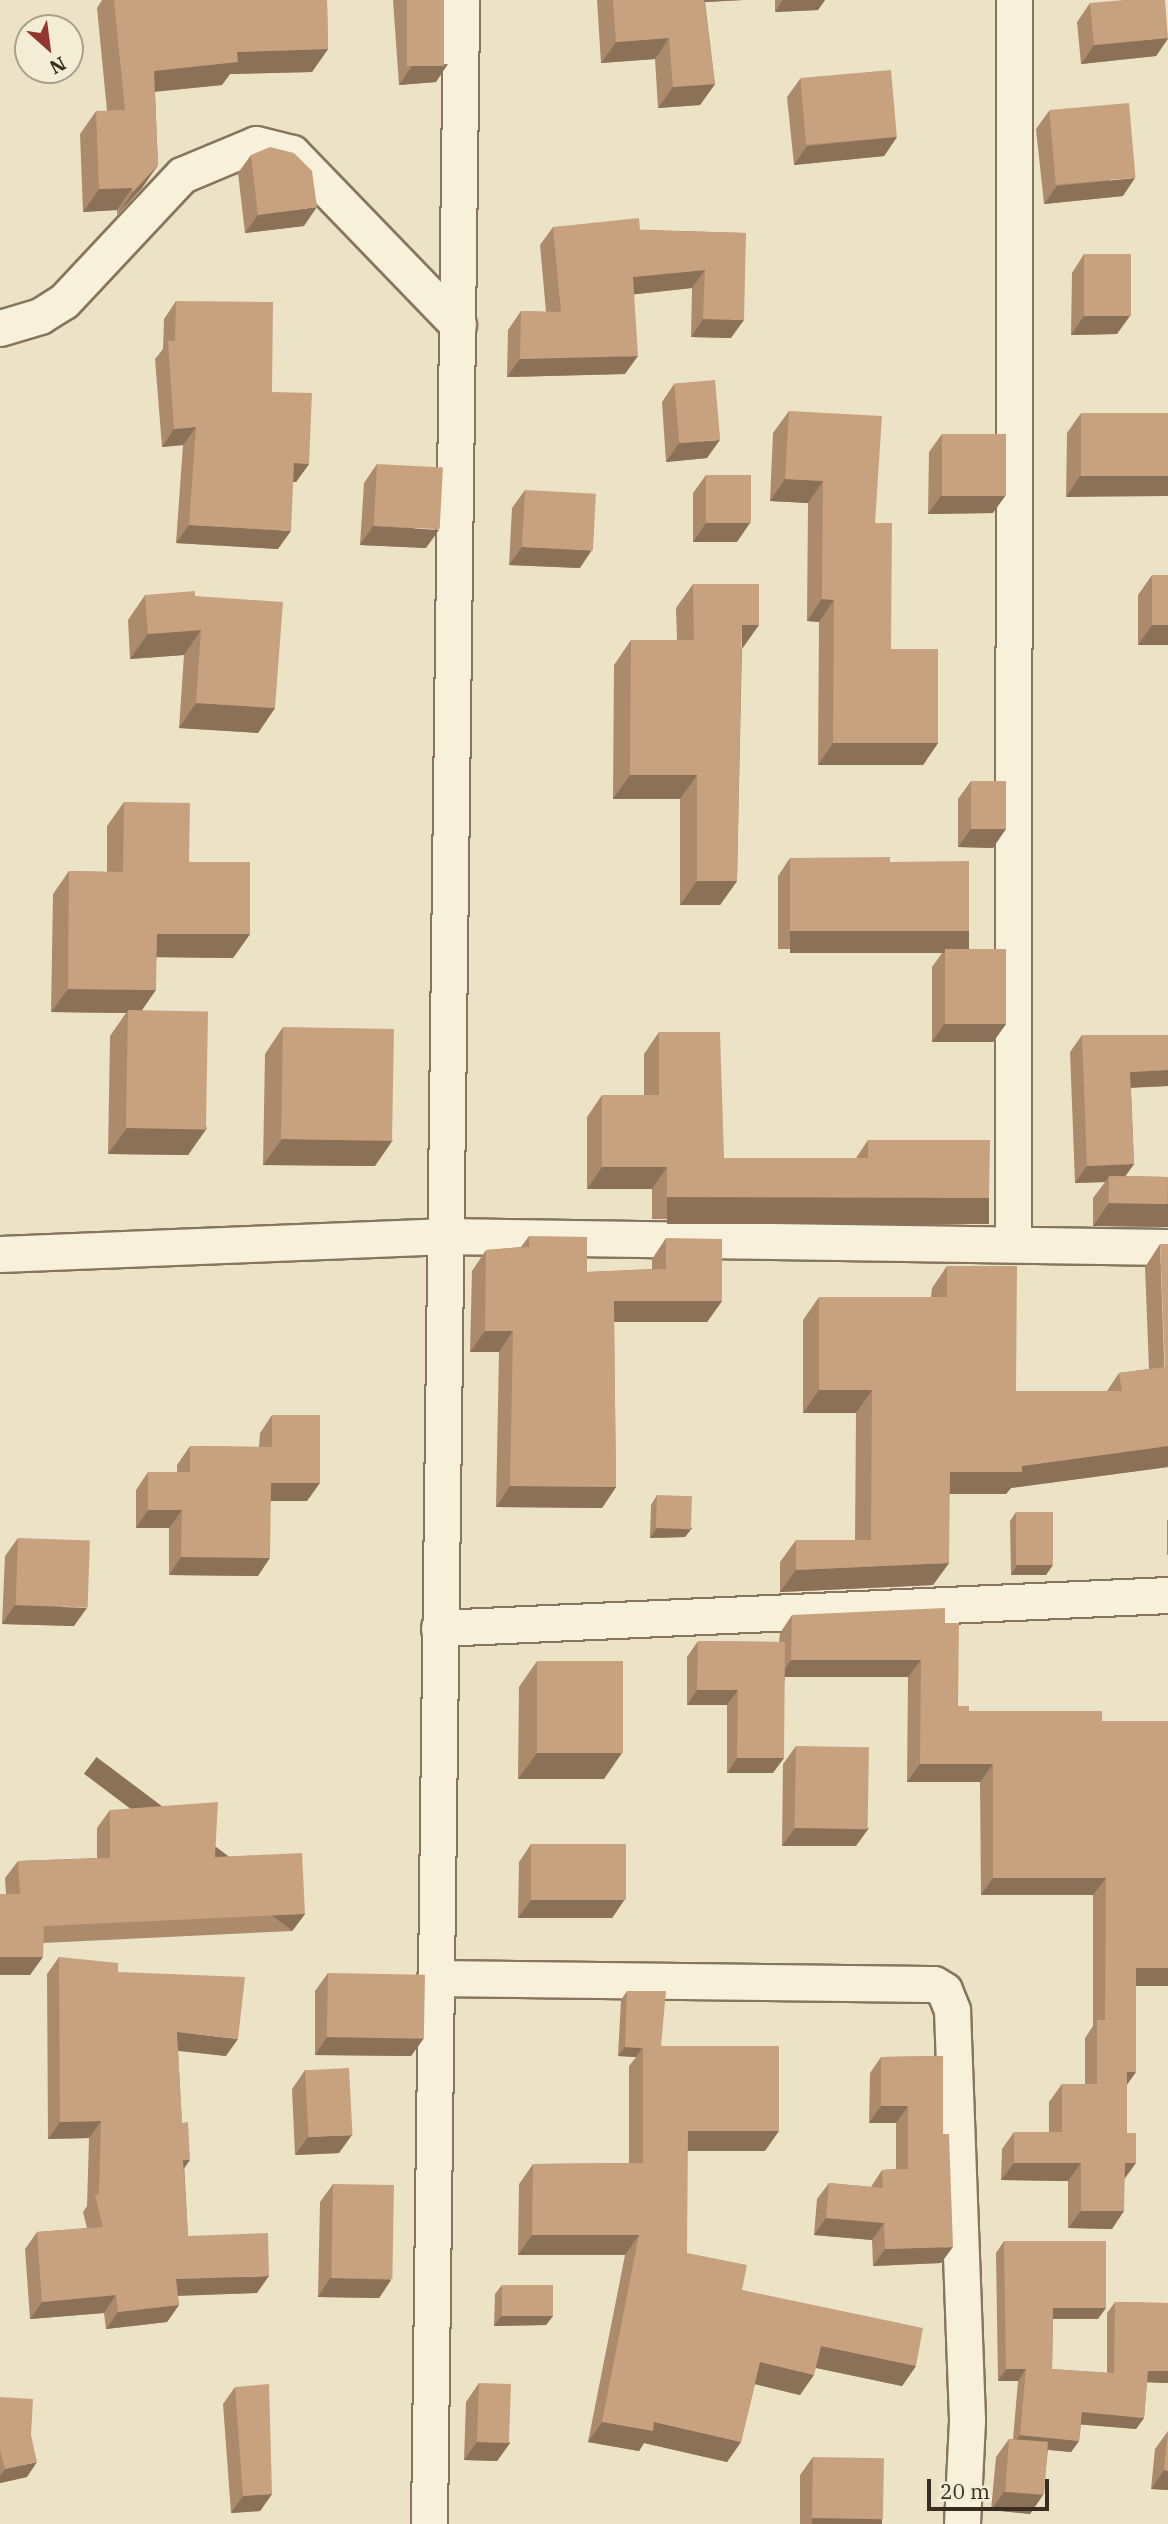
<!DOCTYPE html>
<html>
<head>
<meta charset="utf-8">
<style>
  body { margin:0 }
  #map { position:relative; width:1168px; height:2524px; overflow:hidden; background:#ece3c7; font-family:"IBM Plex Serif",serif }
  div>[style] { position:absolute }
  .roads { filter:drop-shadow(2px 0 #87765d) drop-shadow(-2px 0 #87765d) drop-shadow(0 2px #87765d) drop-shadow(0 -2px #87765d) }
  .minor>* { height:35px; margin:-17.5px; padding:0 17.5px; transform-origin:17.5px; border-radius:17.5px; background:#f7f0da }
  .wall>* { inset:0; background:#ac8b6d; transform-origin:0 0 }
  .shaded-wall>* { inset:0; background:#8c7159; transform-origin:0 0 }
  .building>* { inset:0; background:#c8a27f; transform-origin:0 0 }
  span { translate:-50% -50%; white-space:nowrap; text-align:center; line-height:1.15; -webkit-text-stroke:6px #f4edd6; paint-order:stroke }
  .north { position:absolute; left:14px; top:14px; width:70px; height:70px; box-sizing:border-box; background:#f4edd6; border:2px solid #a9a08d; border-radius:50%; rotate:152deg; font-size:19px; font-weight:700; line-height:28px; text-align:center; color:#382d20 }
  .north::after { content:''; display:block; margin:auto; width:24px; height:32px; background:#923631; clip-path:polygon(50% 0,100% 100%,50% 72%,0 100%) }
  .scale { position:absolute; left:927px; top:2479px; width:122px; height:32px; box-sizing:border-box; border:4px solid #382d20; border-top:0; padding-left:9px; font-size:21px; line-height:24px; white-space:nowrap; color:#382d20; -webkit-text-stroke:5px #f4edd6; paint-order:stroke }
</style>
</head>
<body>
<div id="map">
  <div class="roads">
    <div class="minor">
      <i style="left:0;top:328px;width:42px;rotate:-16.7deg"></i>
      <i style="left:40px;top:316px;width:28px;rotate:-32deg"></i>
      <i style="left:64px;top:301px;width:173px;rotate:-46.9deg"></i>
      <i style="left:182px;top:175px;width:80px;rotate:-22.7deg"></i>
      <i style="left:256px;top:144px;width:37px;rotate:14deg"></i>
      <i style="left:292px;top:153px;width:239px;rotate:46deg"></i>
      <i style="left:1013px;top:1244px;width:1244px;rotate:-89.95deg"></i>
      <i style="left:0;top:1254px;width:442px;rotate:-2.3deg"></i>
      <i style="left:442px;top:1236px;width:726px;rotate:0.87deg"></i>
      <i style="left:439px;top:1628px;width:730px;rotate:-2.59deg"></i>
      <i style="left:435px;top:1978px;width:499px;rotate:0.7deg"></i>
      <i style="left:934px;top:1984px;width:12px;rotate:31deg"></i>
      <i style="left:944px;top:1990px;width:22px;rotate:68deg"></i>
      <i style="left:952px;top:2010px;width:411px;rotate:87.9deg"></i>
      <i style="left:967px;top:2421px;width:103px;rotate:92.8deg"></i>
      <i style="left:429px;top:2524px;width:2524px;rotate:-89.27deg"></i>
    </div>
  </div>
  <div class="wall">
    <i style="clip-path:polygon(102px 0,327px 0,328px 49px,312px 72px,230px 74px,222px 85px,155px 92px,158px 165px,142px 188px,117px 215px,117px 210px,83px 212px,80px 134px,96px 111px,107px 111px,97px 8px)"></i>
    <i style="clip-path:polygon(393px 0,444px 0,436px 82px,399px 85px)"></i>
    <i style="clip-path:polygon(597px 0,743px 0,705px 2px,715px 84px,700px 105px,658px 108px,655px 59px,601px 63px)"></i>
    <i style="clip-path:polygon(775px 0,825px 0,818px 10px,775px 12px)"></i>
    <i style="clip-path:polygon(1090px 3px,1168px 39px,1156px 56px,1081px 64px,1077px 22px)"></i>
    <i style="clip-path:polygon(800px 79px,897px 137px,884px 156px,794px 165px,787px 97px)"></i>
    <i style="clip-path:polygon(1049px 111px,1123px 196px,1044px 204px,1036px 129px)"></i>
    <i style="clip-path:polygon(251px 155px,304px 226px,245px 233px,238px 173px)"></i>
    <i style="clip-path:polygon(553px 227px,746px 233px,731px 338px,691px 337px,692px 288px,634px 294px,625px 374px,507px 377px,508px 330px,521px 311px,546px 312px,540px 245px)"></i>
    <i style="clip-path:polygon(1084px 254px,1117px 334px,1071px 335px,1072px 273px)"></i>
    <i style="clip-path:polygon(176px 301px,272px 392px,309px 464px,296px 482px,293px 482px,278px 549px,176px 543px,183px 445px,162px 447px,155px 359px,163px 349px,164px 319px)"></i>
    <i style="clip-path:polygon(674px 384px,707px 458px,666px 462px,662px 402px)"></i>
    <i style="clip-path:polygon(789px 411px,875px 523px,891px 649px,938px 743px,923px 765px,818px 765px,819px 622px,807px 621px,808px 503px,770px 501px,773px 433px)"></i>
    <i style="clip-path:polygon(1081px 413px,1168px 413px,1066px 497px,1067px 433px)"></i>
    <i style="clip-path:polygon(942px 434px,993px 513px,928px 514px,929px 452px)"></i>
    <i style="clip-path:polygon(377px 464px,426px 548px,360px 545px,364px 483px)"></i>
    <i style="clip-path:polygon(706px 475px,737px 542px,693px 542px,693px 493px)"></i>
    <i style="clip-path:polygon(525px 490px,580px 568px,509px 565px,512px 508px)"></i>
    <i style="clip-path:polygon(1152px 575px,1168px 575px,1168px 645px,1138px 645px,1138px 595px)"></i>
    <i style="clip-path:polygon(693px 584px,742px 649px,737px 881px,720px 905px,680px 905px,680px 799px,613px 799px,614px 665px,631px 640px,677px 640px,676px 608px)"></i>
    <i style="clip-path:polygon(145px 595px,195px 596px,275px 708px,258px 733px,179px 728px,184px 655px,130px 659px,128px 620px)"></i>
    <i style="clip-path:polygon(971px 781px,993px 848px,958px 847px,958px 799px)"></i>
    <i style="clip-path:polygon(124px 802px,189px 862px,250px 934px,233px 958px,157px 957px,142px 1010px,207px 1128px,188px 1155px,108px 1154px,110px 1036px,126px 1013px,51px 1012px,53px 894px,69px 871px,107px 872px,107px 826px)"></i>
    <i style="clip-path:polygon(790px 858px,890px 862px,969px 931px,956px 949px,1006px 1024px,993px 1042px,932px 1042px,932px 967px,945px 949px,778px 949px,778px 876px)"></i>
    <i style="clip-path:polygon(283px 1027px,375px 1166px,263px 1165px,265px 1054px)"></i>
    <i style="clip-path:polygon(659px 1032px,724px 1158px,856px 1158px,868px 1140px,989px 1198px,974px 1220px,652px 1219px,652px 1189px,587px 1189px,587px 1117px,602px 1095px,644px 1095px,644px 1054px)"></i>
    <i style="clip-path:polygon(1082px 1035px,1168px 1035px,1168px 1086px,1131px 1088px,1134px 1164px,1125px 1176px,1168px 1177px,1168px 1227px,1093px 1226px,1093px 1198px,1105px 1182px,1075px 1183px,1070px 1052px)"></i>
    <i style="clip-path:polygon(529px 1236px,587px 1272px,652px 1269px,652px 1259px,666px 1238px,722px 1301px,707px 1322px,614px 1322px,616px 1487px,602px 1508px,496px 1507px,499px 1352px,470px 1352px,472px 1271px,486px 1250px,521px 1247px)"></i>
    <i style="clip-path:polygon(1160px 1244px,1168px 1467px,1011px 1488px,1006px 1494px,949px 1494px,949px 1563px,933px 1585px,780px 1592px,780px 1562px,796px 1540px,855px 1540px,856px 1413px,803px 1413px,803px 1320px,819px 1297px,931px 1297px,932px 1288px,947px 1266px,1016px 1391px,1107px 1391px,1119px 1373px,1149px 1369px,1145px 1267px)"></i>
    <i style="clip-path:polygon(272px 1415px,307px 1501px,271px 1501px,258px 1576px,169px 1575px,169px 1528px,136px 1528px,136px 1490px,148px 1472px,177px 1472px,177px 1465px,190px 1446px,259px 1447px,260px 1433px)"></i>
    <i style="clip-path:polygon(657px 1495px,692px 1528px,685px 1537px,650px 1538px,651px 1505px)"></i>
    <i style="clip-path:polygon(1016px 1512px,1046px 1575px,1011px 1575px,1010px 1521px)"></i>
    <i style="left:1168px;top:1520px;width:35px;height:1px;rotate:90deg"></i>
    <i style="clip-path:polygon(18px 1538px,74px 1626px,2px 1624px,5px 1556px)"></i>
    <i style="clip-path:polygon(792px 1615px,945px 1623px,958px 1706px,969px 1711px,1102px 1721px,1168px 1721px,1168px 1986px,1136px 1986px,1127px 2084px,1124px 2179px,1112px 2229px,1068px 2228px,1068px 2181px,1001px 2180px,1002px 2149px,1014px 2132px,1049px 2132px,1049px 2102px,1062px 2084px,1085px 2084px,1085px 2038px,1093px 2026px,1093px 1895px,981px 1895px,980px 1782px,907px 1782px,908px 1677px,785px 1677px,773px 1773px,727px 1773px,727px 1705px,687px 1705px,687px 1657px,698px 1641px,779px 1642px,780px 1633px)"></i>
    <i style="clip-path:polygon(537px 1661px,604px 1779px,518px 1779px,519px 1687px)"></i>
    <i style="clip-path:polygon(796px 1746px,856px 1846px,782px 1846px,783px 1764px)"></i>
    <i style="clip-path:polygon(110px 1810px,215px 1857px,305px 1914px,292px 1931px,43px 1943px,30px 1975px,6px 1894px,5px 1878px,18px 1861px,97px 1858px,97px 1828px)"></i>
    <i style="clip-path:polygon(531px 1844px,625px 1899px,612px 1918px,518px 1918px,519px 1862px)"></i>
    <i style="clip-path:polygon(59px 1957px,118px 1972px,226px 2056px,178px 2051px,188px 2236px,257px 2293px,178px 2296px,179px 2305px,167px 2322px,106px 2329px,104px 2313px,30px 2319px,25px 2249px,37px 2232px,87px 2228px,83px 2212px,87px 2206px,89px 2138px,48px 2139px,47px 1974px)"></i>
    <i style="clip-path:polygon(328px 1973px,424px 2038px,411px 2056px,315px 2055px,315px 1991px)"></i>
    <i style="clip-path:polygon(627px 1991px,661px 2046px,765px 2151px,687px 2151px,687px 2253px,742px 2290px,916px 2366px,902px 2386px,816px 2368px,800px 2395px,755px 2384px,741px 2442px,727px 2462px,644px 2443px,639px 2451px,588px 2442px,625px 2255px,518px 2255px,519px 2184px,533px 2164px,629px 2163px,629px 2066px,636px 2057px,618px 2056px,621px 2000px)"></i>
    <i style="clip-path:polygon(943px 2056px,941px 2263px,873px 2266px,872px 2240px,814px 2235px,817px 2199px,829px 2183px,871px 2187px,882px 2170px,896px 2169px,896px 2123px,869px 2123px,870px 2073px,881px 2057px)"></i>
    <i style="clip-path:polygon(305px 2070px,339px 2153px,295px 2155px,292px 2089px)"></i>
    <i style="clip-path:polygon(333px 2184px,391px 2280px,379px 2298px,318px 2297px,320px 2202px)"></i>
    <i style="clip-path:polygon(1004px 2241px,1098px 2319px,1053px 2319px,1052px 2369px,1107px 2373px,1107px 2313px,1115px 2302px,1168px 2303px,1168px 2383px,1147px 2382px,1144px 2418px,1136px 2429px,1081px 2424px,1079px 2441px,1071px 2452px,1048px 2450px,1043px 2495px,1030px 2514px,991px 2510px,996px 2457px,1009px 2439px,1013px 2439px,1018px 2381px,998px 2381px,996px 2253px)"></i>
    <i style="clip-path:polygon(502px 2285px,553px 2316px,546px 2325px,494px 2326px,495px 2294px)"></i>
    <i style="clip-path:polygon(479px 2383px,510px 2443px,497px 2461px,464px 2460px,466px 2402px)"></i>
    <i style="clip-path:polygon(235px 2387px,272px 2494px,260px 2511px,231px 2513px,223px 2404px)"></i>
    <i style="clip-path:polygon(0 2397px,27px 2477px,0 2483px)"></i>
    <i style="clip-path:polygon(1168px 2431px,1168px 2490px,1151px 2489px,1155px 2449px)"></i>
    <i style="clip-path:polygon(813px 2457px,882px 2518px,879px 2524px,800px 2524px,800px 2475px)"></i>
  </div>
  <div class="shaded-wall">
    <i style="clip-path:polygon(690px 0,743px 0,688px 3px)"></i>
    <i style="clip-path:polygon(783px 0,825px 0,818px 10px,775px 12px)"></i>
    <i style="clip-path:polygon(669px 38px,655px 59px,601px 63px,616px 42px)"></i>
    <i style="clip-path:polygon(1168px 38px,1156px 56px,1081px 64px,1094px 45px)"></i>
    <i style="clip-path:polygon(328px 49px,312px 72px,230px 74px,222px 85px,138px 93px,154px 71px,237px 52px)"></i>
    <i style="clip-path:polygon(448px 64px,436px 82px,399px 85px,412px 66px)"></i>
    <i style="clip-path:polygon(715px 84px,700px 105px,658px 108px,673px 87px)"></i>
    <i style="clip-path:polygon(897px 137px,884px 156px,794px 165px,807px 146px)"></i>
    <i style="clip-path:polygon(158px 165px,142px 188px,117px 215px,133px 192px)"></i>
    <i style="clip-path:polygon(1135px 178px,1123px 196px,1044px 204px,1057px 186px)"></i>
    <i style="clip-path:polygon(132px 188px,117px 210px,83px 212px,99px 189px)"></i>
    <i style="clip-path:polygon(317px 207px,304px 226px,245px 233px,258px 215px)"></i>
    <i style="clip-path:polygon(705px 270px,692px 288px,620px 296px,633px 277px)"></i>
    <i style="clip-path:polygon(1084px 316px,1130px 316px,1117px 334px,1071px 335px)"></i>
    <i style="clip-path:polygon(703px 319px,744px 320px,731px 338px,691px 337px)"></i>
    <i style="clip-path:polygon(638px 356px,625px 374px,507px 377px,520px 359px)"></i>
    <i style="clip-path:polygon(196px 427px,183px 445px,162px 447px,174px 429px)"></i>
    <i style="clip-path:polygon(720px 440px,707px 458px,666px 462px,679px 443px)"></i>
    <i style="clip-path:polygon(294px 463px,309px 464px,296px 482px,282px 481px)"></i>
    <i style="clip-path:polygon(1080px 476px,1168px 476px,1168px 496px,1066px 497px)"></i>
    <i style="clip-path:polygon(785px 479px,823px 481px,808px 503px,770px 501px)"></i>
    <i style="clip-path:polygon(1006px 495px,993px 513px,928px 514px,941px 496px)"></i>
    <i style="clip-path:polygon(706px 523px,750px 523px,737px 542px,693px 542px)"></i>
    <i style="clip-path:polygon(189px 525px,291px 531px,278px 549px,176px 543px)"></i>
    <i style="clip-path:polygon(373px 526px,439px 530px,426px 548px,360px 545px)"></i>
    <i style="clip-path:polygon(522px 547px,592px 550px,580px 568px,509px 565px)"></i>
    <i style="clip-path:polygon(822px 599px,834px 600px,819px 622px,807px 621px)"></i>
    <i style="clip-path:polygon(742px 625px,759px 625px,742px 649px)"></i>
    <i style="clip-path:polygon(1152px 625px,1168px 625px,1168px 645px,1138px 645px)"></i>
    <i style="clip-path:polygon(201px 630px,184px 655px,130px 659px,148px 634px)"></i>
    <i style="clip-path:polygon(196px 703px,275px 708px,258px 733px,179px 728px)"></i>
    <i style="clip-path:polygon(833px 743px,938px 743px,923px 765px,818px 765px)"></i>
    <i style="clip-path:polygon(630px 775px,697px 775px,680px 799px,613px 799px)"></i>
    <i style="clip-path:polygon(971px 829px,1006px 829px,993px 848px,958px 847px)"></i>
    <i style="clip-path:polygon(697px 881px,737px 881px,720px 905px,680px 905px)"></i>
    <i style="left:790px;top:931px;width:179px;height:22px"></i>
    <i style="clip-path:polygon(157px 934px,250px 934px,233px 958px,141px 957px)"></i>
    <i style="clip-path:polygon(68px 989px,156px 990px,140px 1013px,128px 1010px,126px 1013px,51px 1012px)"></i>
    <i style="clip-path:polygon(944px 1024px,1006px 1024px,993px 1042px,932px 1042px)"></i>
    <i style="clip-path:polygon(1168px 1070px,1168px 1086px,1118px 1088px,1130px 1072px)"></i>
    <i style="clip-path:polygon(127px 1128px,207px 1128px,188px 1155px,108px 1154px)"></i>
    <i style="clip-path:polygon(282px 1139px,393px 1140px,375px 1166px,263px 1165px)"></i>
    <i style="clip-path:polygon(1134px 1164px,1122px 1181px,1109px 1176px,1105px 1182px,1075px 1183px,1087px 1166px)"></i>
    <i style="clip-path:polygon(602px 1167px,667px 1167px,652px 1189px,587px 1189px)"></i>
    <i style="left:667px;top:1197px;width:322px;height:27px"></i>
    <i style="clip-path:polygon(1109px 1203px,1168px 1204px,1168px 1227px,1093px 1226px)"></i>
    <i style="clip-path:polygon(614px 1301px,722px 1301px,707px 1322px,600px 1322px)"></i>
    <i style="clip-path:polygon(485px 1331px,513px 1331px,499px 1352px,470px 1352px)"></i>
    <i style="clip-path:polygon(819px 1390px,872px 1390px,856px 1413px,803px 1413px)"></i>
    <i style="clip-path:polygon(1168px 1446px,1168px 1467px,1011px 1488px,1006px 1494px,934px 1494px,950px 1472px,1022px 1466px)"></i>
    <i style="clip-path:polygon(271px 1483px,320px 1483px,307px 1501px,258px 1501px)"></i>
    <i style="clip-path:polygon(510px 1486px,616px 1487px,602px 1508px,496px 1507px)"></i>
    <i style="clip-path:polygon(148px 1510px,182px 1510px,169px 1528px,136px 1528px)"></i>
    <i style="clip-path:polygon(657px 1528px,692px 1528px,685px 1537px,650px 1538px)"></i>
    <i style="clip-path:polygon(181px 1557px,270px 1558px,258px 1576px,169px 1575px)"></i>
    <i style="clip-path:polygon(949px 1563px,933px 1585px,780px 1592px,796px 1570px)"></i>
    <i style="clip-path:polygon(1017px 1565px,1053px 1565px,1046px 1575px,1011px 1575px)"></i>
    <i style="clip-path:polygon(15px 1605px,87px 1608px,74px 1626px,2px 1624px)"></i>
    <i style="clip-path:polygon(791px 1660px,921px 1660px,908px 1677px,779px 1677px)"></i>
    <i style="clip-path:polygon(697px 1690px,738px 1690px,727px 1705px,687px 1705px)"></i>
    <i style="clip-path:polygon(537px 1753px,622px 1753px,604px 1779px,518px 1779px)"></i>
    <i style="clip-path:polygon(737px 1758px,784px 1758px,773px 1773px,727px 1773px)"></i>
    <i style="clip-path:polygon(920px 1764px,993px 1764px,980px 1782px,907px 1782px)"></i>
    <i style="clip-path:polygon(795px 1828px,869px 1828px,856px 1846px,782px 1846px)"></i>
    <i style="clip-path:polygon(993px 1878px,1106px 1878px,1093px 1895px,981px 1895px)"></i>
    <i style="clip-path:polygon(625px 1899px,612px 1918px,518px 1918px,531px 1900px)"></i>
    <i style="left:305px;top:1914px;width:21px;height:261px;rotate:127deg"></i>
    <i style="clip-path:polygon(0 1957px,43px 1957px,30px 1975px,0 1975px)"></i>
    <i style="clip-path:polygon(1136px 1968px,1168px 1968px,1168px 1986px,1123px 1986px)"></i>
    <i style="clip-path:polygon(177px 2032px,238px 2039px,226px 2056px,165px 2049px)"></i>
    <i style="clip-path:polygon(327px 2037px,424px 2038px,411px 2056px,315px 2055px)"></i>
    <i style="clip-path:polygon(625px 2047px,642px 2048px,636px 2057px,618px 2056px)"></i>
    <i style="clip-path:polygon(1127px 2072px,1136px 2072px,1124px 2089px)"></i>
    <i style="clip-path:polygon(881px 2106px,908px 2106px,896px 2123px,869px 2123px)"></i>
    <i style="clip-path:polygon(101px 2121px,89px 2138px,48px 2139px,60px 2122px)"></i>
    <i style="clip-path:polygon(688px 2131px,779px 2131px,765px 2151px,674px 2151px)"></i>
    <i style="clip-path:polygon(352px 2135px,339px 2153px,295px 2155px,308px 2137px)"></i>
    <i style="clip-path:polygon(183px 2160px,190px 2160px,178px 2177px)"></i>
    <i style="clip-path:polygon(1014px 2163px,1081px 2163px,1068px 2181px,1001px 2180px)"></i>
    <i style="clip-path:polygon(1125px 2163px,1136px 2163px,1123px 2181px)"></i>
    <i style="clip-path:polygon(1081px 2211px,1124px 2211px,1112px 2229px,1068px 2228px)"></i>
    <i style="clip-path:polygon(826px 2218px,884px 2223px,872px 2240px,814px 2235px)"></i>
    <i style="clip-path:polygon(532px 2235px,639px 2235px,625px 2255px,518px 2255px)"></i>
    <i style="clip-path:polygon(953px 2247px,941px 2263px,873px 2266px,885px 2249px)"></i>
    <i style="clip-path:polygon(269px 2276px,257px 2293px,165px 2296px,176px 2279px)"></i>
    <i style="clip-path:polygon(330px 2278px,391px 2280px,379px 2298px,318px 2297px)"></i>
    <i style="clip-path:polygon(116px 2295px,104px 2313px,30px 2319px,42px 2302px)"></i>
    <i style="clip-path:polygon(179px 2305px,167px 2322px,106px 2329px,118px 2312px)"></i>
    <i style="clip-path:polygon(1053px 2308px,1106px 2308px,1098px 2319px,1045px 2319px)"></i>
    <i style="clip-path:polygon(501px 2316px,553px 2316px,546px 2325px,494px 2326px)"></i>
    <i style="clip-path:polygon(821px 2346px,916px 2366px,902px 2386px,807px 2366px)"></i>
    <i style="clip-path:polygon(760px 2362px,814px 2375px,800px 2395px,746px 2382px)"></i>
    <i style="clip-path:polygon(1006px 2369px,1026px 2369px,1018px 2381px,998px 2381px)"></i>
    <i style="clip-path:polygon(1148px 2371px,1168px 2371px,1168px 2383px,1140px 2382px)"></i>
    <i style="clip-path:polygon(1082px 2412px,1144px 2418px,1136px 2429px,1074px 2424px)"></i>
    <i style="clip-path:polygon(602px 2422px,654px 2422px,741px 2442px,727px 2462px,644px 2443px,639px 2451px,588px 2442px)"></i>
    <i style="clip-path:polygon(1020px 2435px,1079px 2441px,1071px 2452px,1012px 2446px)"></i>
    <i style="clip-path:polygon(477px 2442px,510px 2443px,497px 2461px,464px 2460px)"></i>
    <i style="clip-path:polygon(37px 2462px,27px 2477px,0 2483px,0 2476px,5px 2469px)"></i>
    <i style="clip-path:polygon(1164px 2470px,1168px 2471px,1168px 2490px,1151px 2489px)"></i>
    <i style="clip-path:polygon(1004px 2492px,1043px 2495px,1030px 2514px,991px 2510px)"></i>
    <i style="clip-path:polygon(272px 2494px,260px 2511px,231px 2513px,243px 2496px)"></i>
    <i style="left:812px;top:2518px;width:70px;height:7px"></i>
  </div>
  <div class="building">
    <i style="clip-path:polygon(114px 0,327px 0,328px 49px,237px 52px,238px 62px,154px 71px,158px 165px,133px 192px,132px 188px,99px 189px,96px 111px,125px 110px)"></i>
    <i style="left:407px;top:0;width:37px;height:66px"></i>
    <i style="clip-path:polygon(613px 0,704px 0,715px 84px,673px 87px,669px 38px,616px 42px)"></i>
    <i style="clip-path:polygon(1124px 0,1165px 0,1168px 38px,1094px 45px,1090px 3px)"></i>
    <i style="left:891px;top:70px;width:67px;height:91px;rotate:85deg"></i>
    <i style="left:1129px;top:103px;width:75px;height:80px;rotate:85deg"></i>
    <i style="clip-path:polygon(270px 147px,294px 153px,312px 171px,317px 207px,258px 215px,251px 155px)"></i>
    <i style="clip-path:polygon(639px 218px,640px 230px,746px 233px,744px 320px,703px 319px,705px 270px,633px 277px,638px 356px,520px 359px,521px 311px,561px 312px,553px 227px)"></i>
    <i style="left:1084px;top:254px;width:47px;height:62px"></i>
    <i style="clip-path:polygon(176px 301px,273px 302px,272px 392px,312px 393px,309px 464px,294px 463px,291px 531px,189px 525px,196px 427px,174px 429px,168px 341px,175px 341px)"></i>
    <i style="left:715px;top:380px;width:60px;height:41px;rotate:85deg"></i>
    <i style="clip-path:polygon(789px 411px,882px 416px,875px 523px,892px 523px,891px 649px,938px 649px,938px 743px,833px 743px,834px 600px,822px 599px,823px 481px,785px 479px)"></i>
    <i style="left:1081px;top:413px;width:87px;height:63px"></i>
    <i style="left:942px;top:434px;width:64px;height:62px"></i>
    <i style="left:377px;top:464px;width:66px;height:62px;rotate:3deg"></i>
    <i style="left:706px;top:475px;width:45px;height:48px"></i>
    <i style="left:525px;top:490px;width:71px;height:57px;rotate:3deg"></i>
    <i style="left:1152px;top:575px;width:16px;height:50px"></i>
    <i style="clip-path:polygon(693px 584px,759px 584px,759px 625px,742px 625px,737px 881px,697px 881px,697px 775px,630px 775px,631px 640px,694px 640px)"></i>
    <i style="clip-path:polygon(195px 591px,195px 596px,283px 602px,275px 708px,196px 703px,201px 630px,148px 634px,145px 595px)"></i>
    <i style="left:971px;top:781px;width:35px;height:48px"></i>
    <i style="clip-path:polygon(124px 802px,190px 803px,189px 862px,250px 862px,250px 934px,157px 934px,156px 990px,68px 989px,69px 871px,123px 872px)"></i>
    <i style="clip-path:polygon(890px 857px,890px 862px,969px 861px,969px 931px,790px 931px,790px 858px)"></i>
    <i style="left:945px;top:949px;width:61px;height:75px"></i>
    <i style="left:128px;top:1010px;width:80px;height:118px;rotate:1deg"></i>
    <i style="left:283px;top:1027px;width:111px;height:112px;rotate:1deg"></i>
    <i style="clip-path:polygon(659px 1032px,720px 1032px,724px 1158px,868px 1158px,868px 1140px,990px 1140px,989px 1198px,667px 1197px,667px 1167px,602px 1167px,602px 1095px,659px 1095px)"></i>
    <i style="clip-path:polygon(1082px 1035px,1168px 1035px,1168px 1070px,1130px 1072px,1134px 1164px,1087px 1166px)"></i>
    <i style="left:1109px;top:1176px;width:59px;height:27px;rotate:1deg"></i>
    <i style="clip-path:polygon(529px 1236px,587px 1237px,587px 1272px,666px 1269px,666px 1238px,722px 1239px,722px 1301px,614px 1301px,616px 1487px,510px 1486px,513px 1331px,485px 1331px,486px 1250px,529px 1247px)"></i>
    <i style="clip-path:polygon(1160px 1244px,1168px 1244px,1168px 1446px,1022px 1466px,1022px 1472px,950px 1472px,949px 1563px,796px 1570px,796px 1540px,871px 1540px,872px 1390px,819px 1390px,819px 1297px,947px 1297px,947px 1266px,1017px 1266px,1016px 1391px,1122px 1391px,1119px 1373px,1165px 1367px)"></i>
    <i style="clip-path:polygon(272px 1415px,320px 1415px,320px 1483px,271px 1483px,270px 1558px,181px 1557px,182px 1510px,148px 1510px,148px 1472px,190px 1472px,190px 1446px,272px 1447px)"></i>
    <i style="left:657px;top:1495px;width:35px;height:33px;rotate:2deg"></i>
    <i style="left:1016px;top:1512px;width:37px;height:53px"></i>
    <i style="left:18px;top:1538px;width:72px;height:67px;rotate:2deg"></i>
    <i style="clip-path:polygon(945px 1608px,945px 1623px,959px 1623px,958px 1706px,969px 1706px,969px 1711px,1102px 1711px,1102px 1721px,1168px 1721px,1168px 1968px,1136px 1968px,1136px 2072px,1127px 2072px,1127px 2133px,1136px 2133px,1136px 2163px,1125px 2163px,1124px 2211px,1081px 2211px,1081px 2163px,1014px 2163px,1014px 2132px,1062px 2132px,1062px 2084px,1097px 2084px,1097px 2020px,1105px 2020px,1106px 1878px,993px 1878px,993px 1764px,920px 1764px,921px 1660px,791px 1660px,792px 1615px)"></i>
    <i style="clip-path:polygon(698px 1641px,785px 1642px,784px 1758px,737px 1758px,738px 1690px,697px 1690px)"></i>
    <i style="left:537px;top:1661px;width:86px;height:92px"></i>
    <i style="left:796px;top:1746px;width:73px;height:82px;rotate:1deg"></i>
    <i style="clip-path:polygon(218px 1802px,215px 1857px,302px 1853px,305px 1914px,44px 1926px,43px 1957px,0 1957px,0 1894px,20px 1894px,18px 1861px,110px 1858px,110px 1810px)"></i>
    <i style="left:531px;top:1844px;width:95px;height:56px"></i>
    <i style="clip-path:polygon(59px 1957px,118px 1963px,118px 1972px,245px 1977px,238px 2039px,177px 2032px,182px 2123px,188px 2122px,190px 2160px,183px 2160px,188px 2236px,268px 2233px,269px 2276px,176px 2279px,179px 2305px,118px 2312px,116px 2295px,42px 2302px,37px 2232px,103px 2227px,95px 2195px,99px 2194px,101px 2121px,60px 2122px)"></i>
    <i style="left:328px;top:1973px;width:97px;height:64px;rotate:1deg"></i>
    <i style="clip-path:polygon(627px 1991px,666px 1991px,661px 2046px,643px 2046px,642px 2048px,625px 2047px)"></i>
    <i style="clip-path:polygon(643px 2046px,779px 2046px,779px 2131px,688px 2131px,687px 2253px,747px 2265px,742px 2290px,923px 2328px,916px 2366px,821px 2346px,814px 2375px,760px 2362px,741px 2442px,654px 2422px,653px 2431px,602px 2422px,639px 2235px,532px 2235px,533px 2164px,643px 2163px)"></i>
    <i style="clip-path:polygon(943px 2056px,943px 2134px,949px 2134px,953px 2247px,885px 2249px,884px 2223px,826px 2218px,829px 2183px,883px 2188px,882px 2170px,908px 2169px,908px 2106px,881px 2106px,881px 2057px)"></i>
    <i style="left:349px;top:2068px;width:67px;height:44px;rotate:87deg"></i>
    <i style="left:333px;top:2184px;width:61px;height:94px;rotate:1deg"></i>
    <i style="clip-path:polygon(1004px 2241px,1106px 2241px,1106px 2308px,1053px 2308px,1052px 2369px,1114px 2373px,1115px 2302px,1168px 2303px,1168px 2371px,1148px 2371px,1144px 2418px,1082px 2412px,1079px 2441px,1020px 2435px,1026px 2369px,1006px 2369px)"></i>
    <i style="left:502px;top:2285px;width:51px;height:31px"></i>
    <i style="left:479px;top:2383px;width:32px;height:59px;rotate:2deg"></i>
    <i style="clip-path:polygon(269px 2384px,272px 2494px,243px 2496px,235px 2387px)"></i>
    <i style="clip-path:polygon(0 2397px,33px 2399px,31px 2435px,37px 2462px,5px 2469px,0 2449px)"></i>
    <i style="clip-path:polygon(1168px 2431px,1168px 2471px,1164px 2470px)"></i>
    <i style="left:1009px;top:2439px;width:39px;height:53px;rotate:4deg"></i>
    <i style="left:813px;top:2457px;width:71px;height:61px;rotate:1deg"></i>
  </div>
  <div class="north">N</div>
  <div class="scale">20 m</div>
</div>
</body>
</html>
